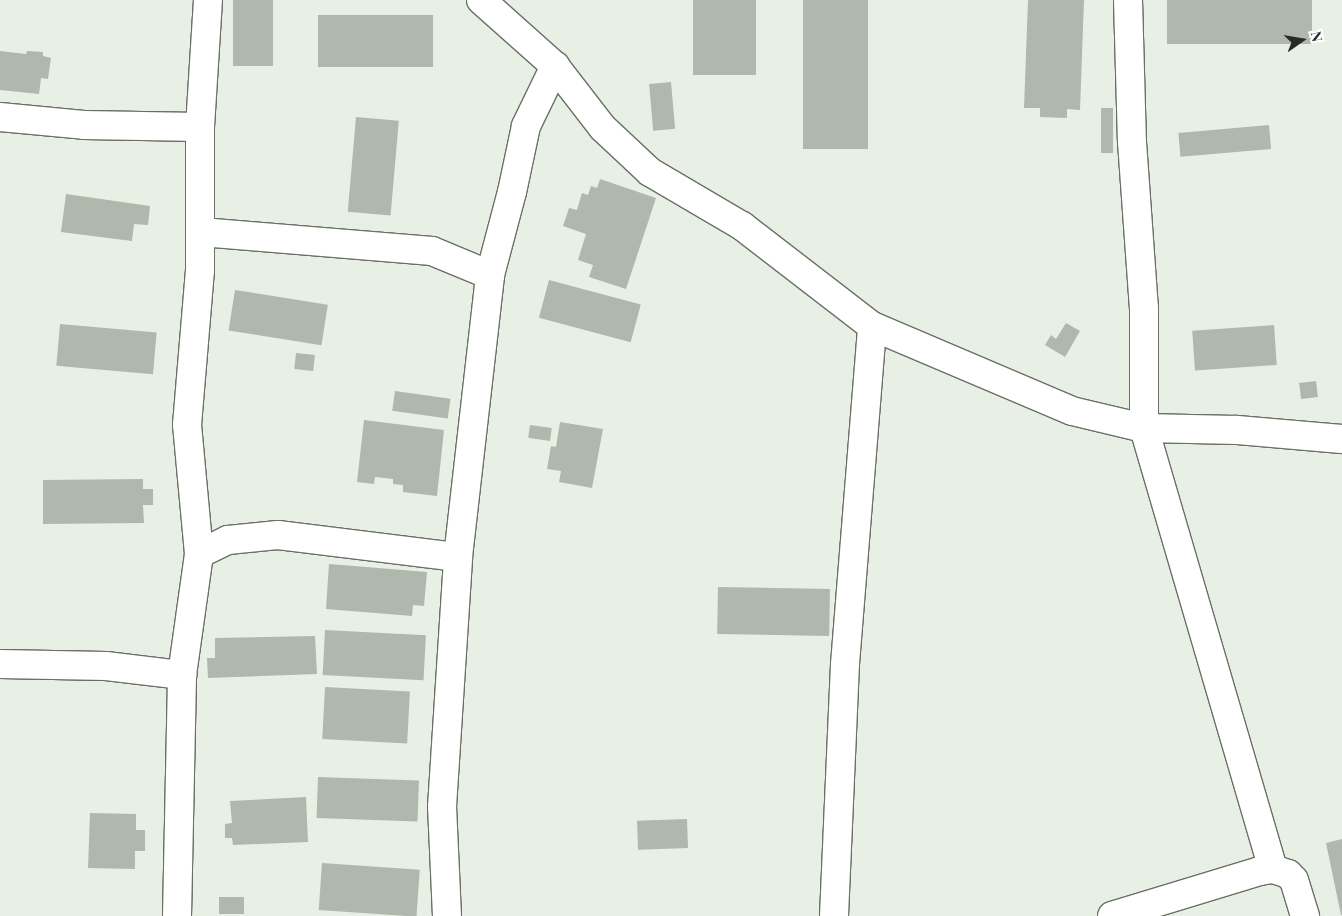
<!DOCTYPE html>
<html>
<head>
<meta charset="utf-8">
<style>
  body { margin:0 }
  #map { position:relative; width:1342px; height:916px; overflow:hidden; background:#e8efe4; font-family:"Playfair Display",serif }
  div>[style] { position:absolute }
  .building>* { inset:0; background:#b0b7ac; transform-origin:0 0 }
  .roads { filter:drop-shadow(1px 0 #6a7066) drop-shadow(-1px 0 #6a7066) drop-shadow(0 1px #6a7066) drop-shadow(0 -1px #6a7066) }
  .street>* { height:28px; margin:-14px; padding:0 14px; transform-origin:14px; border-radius:14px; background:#fff }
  span { translate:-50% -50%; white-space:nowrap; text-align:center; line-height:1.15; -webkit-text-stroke:4px #fff; paint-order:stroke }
  .north { position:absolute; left:1277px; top:15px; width:50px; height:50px; -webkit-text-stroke:4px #fff; paint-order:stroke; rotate:77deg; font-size:14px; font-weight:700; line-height:20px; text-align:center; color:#282b27 }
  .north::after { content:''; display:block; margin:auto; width:18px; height:22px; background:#282b27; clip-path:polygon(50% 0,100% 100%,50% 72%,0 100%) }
</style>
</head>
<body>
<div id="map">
  <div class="building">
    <i style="left:233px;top:0;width:40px;height:66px"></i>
    <i style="left:693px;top:0;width:63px;height:75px"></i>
    <i style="left:803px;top:0;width:65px;height:149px"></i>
    <i style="clip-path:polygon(1028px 0,1084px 0,1080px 110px,1067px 109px,1067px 118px,1040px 117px,1040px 108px,1024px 108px)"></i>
    <i style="left:1167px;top:0;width:145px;height:44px"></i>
    <i style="left:318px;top:15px;width:115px;height:52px"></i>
    <i style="clip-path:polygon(0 51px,26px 54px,27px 51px,43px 52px,43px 56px,51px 58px,48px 79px,41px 78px,39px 94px,0 90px)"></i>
    <i style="left:671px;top:82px;width:47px;height:22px;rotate:85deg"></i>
    <i style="left:1101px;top:108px;width:12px;height:45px"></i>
    <i style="left:356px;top:117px;width:43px;height:95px;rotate:5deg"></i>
    <i style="left:1269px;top:125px;width:24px;height:91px;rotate:85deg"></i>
    <i style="clip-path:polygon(600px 179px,656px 198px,626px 289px,589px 277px,593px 265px,578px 260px,586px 234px,563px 226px,569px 208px,577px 210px,582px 193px,588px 195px,591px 186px,597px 188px)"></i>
    <i style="clip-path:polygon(66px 194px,150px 206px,148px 225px,134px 224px,132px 241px,61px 232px)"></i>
    <i style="left:549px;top:280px;width:95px;height:39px;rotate:15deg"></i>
    <i style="left:235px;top:290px;width:94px;height:41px;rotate:9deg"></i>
    <i style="clip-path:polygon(1066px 323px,1080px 331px,1065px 357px,1045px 345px,1051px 335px,1056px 339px)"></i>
    <i style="left:60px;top:324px;width:97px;height:42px;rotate:5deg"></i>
    <i style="left:1274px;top:325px;width:40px;height:82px;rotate:86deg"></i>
    <i style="left:296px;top:353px;width:19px;height:16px;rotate:6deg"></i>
    <i style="left:1316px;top:381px;width:16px;height:17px;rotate:83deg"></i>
    <i style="left:395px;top:391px;width:56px;height:20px;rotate:8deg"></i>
    <i style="clip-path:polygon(364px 420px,444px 430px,437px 496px,403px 492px,403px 485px,393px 484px,393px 479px,375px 477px,374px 484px,357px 482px)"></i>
    <i style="clip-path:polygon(560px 422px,603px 429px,592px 488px,559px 482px,561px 471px,547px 469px,551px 446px,556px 447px)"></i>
    <i style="left:530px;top:425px;width:22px;height:13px;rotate:8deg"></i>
    <i style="clip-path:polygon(143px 479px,143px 489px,153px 489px,153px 505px,143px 505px,144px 523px,43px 524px,43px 480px)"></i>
    <i style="clip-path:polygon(329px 564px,427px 572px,424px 606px,413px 605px,412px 616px,326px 609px)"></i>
    <i style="left:718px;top:587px;width:112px;height:47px;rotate:1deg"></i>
    <i style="left:325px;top:630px;width:101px;height:45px;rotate:3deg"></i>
    <i style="clip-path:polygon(315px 636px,317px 674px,208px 678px,207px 658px,215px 658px,215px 638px)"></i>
    <i style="left:325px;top:687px;width:85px;height:52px;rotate:3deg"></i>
    <i style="left:318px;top:777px;width:101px;height:41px;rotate:2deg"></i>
    <i style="clip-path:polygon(306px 797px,308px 842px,233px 845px,232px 838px,225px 838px,225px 824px,232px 823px,230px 801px)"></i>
    <i style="clip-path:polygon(90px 813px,136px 814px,136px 830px,145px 830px,145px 851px,135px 851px,135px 869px,88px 868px)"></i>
    <i style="left:687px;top:819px;width:29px;height:50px;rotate:88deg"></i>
    <i style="clip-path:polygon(1342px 839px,1342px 915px,1341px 915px,1326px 843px)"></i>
    <i style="left:322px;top:863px;width:98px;height:47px;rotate:4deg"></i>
    <i style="left:219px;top:897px;width:25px;height:17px"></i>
  </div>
  <div class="roads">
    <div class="street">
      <i style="left:481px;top:0;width:99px;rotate:41.7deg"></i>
      <i style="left:555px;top:66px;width:78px;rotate:52.3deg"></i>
      <i style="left:603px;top:128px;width:64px;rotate:43.1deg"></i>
      <i style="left:650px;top:172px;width:107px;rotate:30.4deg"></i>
      <i style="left:742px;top:226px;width:164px;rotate:37.6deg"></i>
      <i style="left:872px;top:326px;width:217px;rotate:23deg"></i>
      <i style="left:1072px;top:411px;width:74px;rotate:13.3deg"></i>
      <i style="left:1144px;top:428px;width:93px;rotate:1.2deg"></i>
      <i style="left:1237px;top:430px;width:105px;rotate:4.9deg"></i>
      <i style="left:1128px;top:0;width:142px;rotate:88.4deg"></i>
      <i style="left:1132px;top:142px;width:166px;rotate:85.9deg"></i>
      <i style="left:1144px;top:308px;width:120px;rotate:90deg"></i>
      <i style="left:1144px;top:428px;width:459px;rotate:73.7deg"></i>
      <i style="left:0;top:117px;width:84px;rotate:5.4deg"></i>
      <i style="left:84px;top:125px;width:116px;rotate:1deg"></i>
      <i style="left:201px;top:232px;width:232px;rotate:4.7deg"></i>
      <i style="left:432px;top:251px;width:63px;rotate:22.5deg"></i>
      <i style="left:199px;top:554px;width:32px;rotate:-26deg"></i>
      <i style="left:228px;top:540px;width:50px;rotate:-5.7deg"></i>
      <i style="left:278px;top:535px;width:181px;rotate:7deg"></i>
      <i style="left:0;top:664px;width:106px;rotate:1.1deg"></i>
      <i style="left:106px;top:666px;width:77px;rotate:6.8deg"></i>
      <i style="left:177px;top:916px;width:241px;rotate:-88.8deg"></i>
      <i style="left:182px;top:675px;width:122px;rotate:-82deg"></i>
      <i style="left:199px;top:554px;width:130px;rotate:-95.3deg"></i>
      <i style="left:187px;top:425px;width:155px;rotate:-85.2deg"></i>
      <i style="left:200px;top:271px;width:144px;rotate:-90deg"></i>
      <i style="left:200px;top:127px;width:127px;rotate:-86.4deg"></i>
      <i style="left:447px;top:916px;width:109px;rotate:-92.6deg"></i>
      <i style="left:442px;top:807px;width:251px;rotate:-86.3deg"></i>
      <i style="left:458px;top:557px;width:284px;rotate:-83.5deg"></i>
      <i style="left:490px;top:275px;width:86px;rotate:-75.2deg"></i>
      <i style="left:512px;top:192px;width:67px;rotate:-78deg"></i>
      <i style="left:526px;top:126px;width:67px;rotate:-64.2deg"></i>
      <i style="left:834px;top:916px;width:252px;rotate:-87.5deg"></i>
      <i style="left:845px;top:664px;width:339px;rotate:-85.4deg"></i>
      <i style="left:1112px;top:916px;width:155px;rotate:-16.9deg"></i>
      <i style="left:1260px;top:871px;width:13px;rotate:-9deg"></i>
      <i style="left:1273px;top:869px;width:16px;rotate:18deg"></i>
      <i style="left:1288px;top:874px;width:8px;rotate:45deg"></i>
      <i style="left:1294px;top:880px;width:38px;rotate:73deg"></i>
    </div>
  </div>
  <div class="north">N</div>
</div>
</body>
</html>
